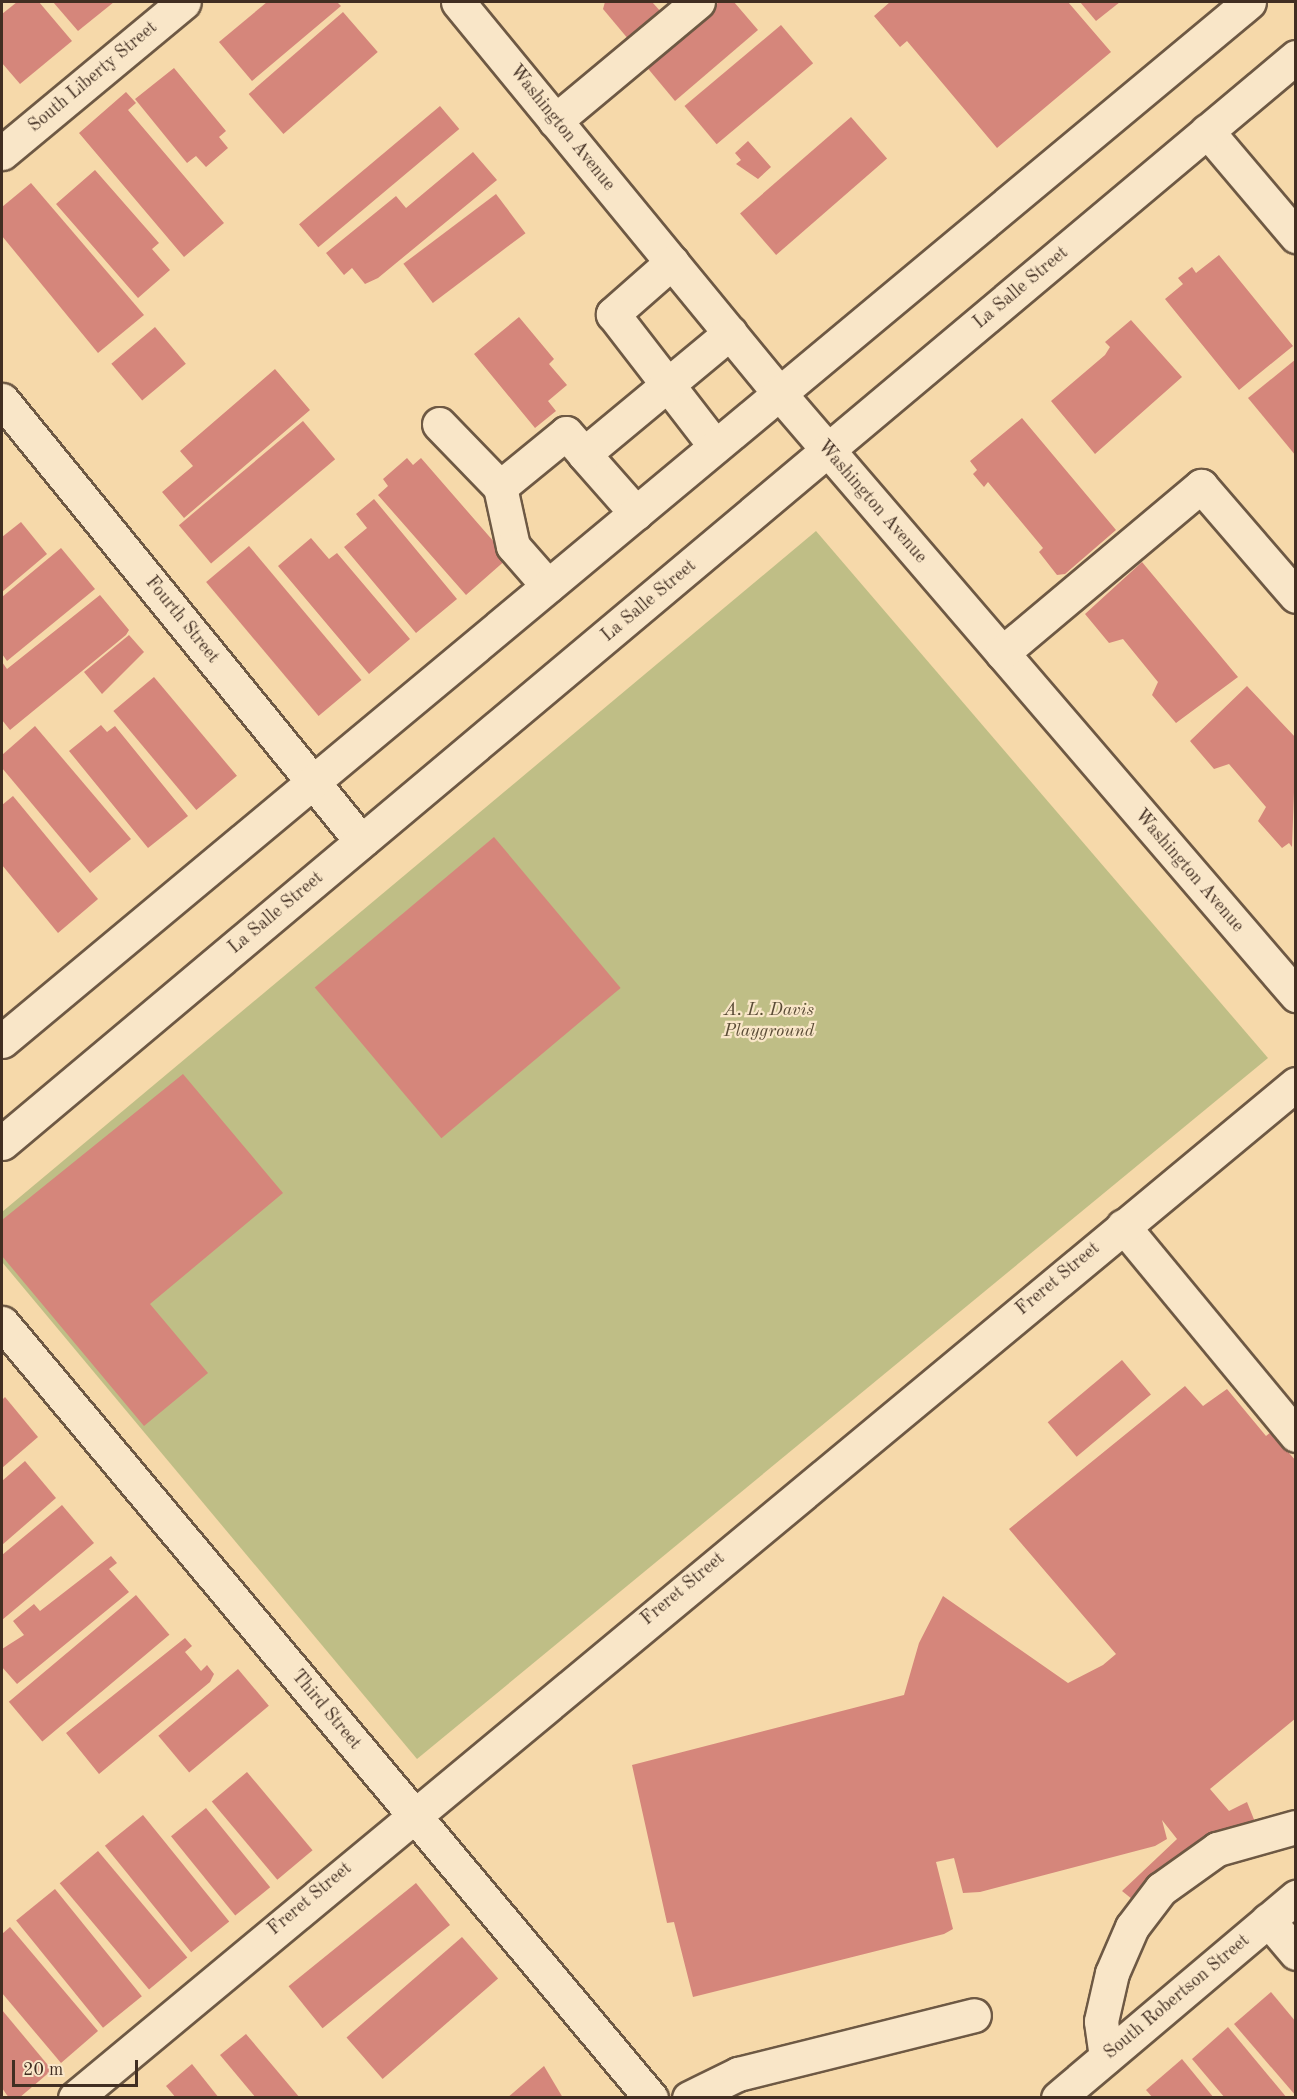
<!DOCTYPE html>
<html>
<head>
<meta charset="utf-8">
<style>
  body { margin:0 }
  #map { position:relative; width:1297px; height:2099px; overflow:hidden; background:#f6d9aa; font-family:"Old Standard TT",serif }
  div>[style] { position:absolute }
  .green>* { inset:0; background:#bfbe86 }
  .building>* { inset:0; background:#d5867b; transform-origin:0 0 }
  .roads { filter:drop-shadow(2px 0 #6e5944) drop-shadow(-2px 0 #6e5944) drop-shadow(0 2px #6e5944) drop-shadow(0 -2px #6e5944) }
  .minor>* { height:33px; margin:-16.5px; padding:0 16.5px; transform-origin:16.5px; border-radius:16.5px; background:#f9e6c8 }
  span { translate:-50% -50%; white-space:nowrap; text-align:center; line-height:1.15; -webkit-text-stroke:4.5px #f9e6c8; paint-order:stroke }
  .street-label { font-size:18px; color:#412e22 }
  .park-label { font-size:18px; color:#5a4b36; font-style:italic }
  .frame { position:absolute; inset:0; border:3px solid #412e22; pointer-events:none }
  .scale { position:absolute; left:12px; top:2060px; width:126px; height:27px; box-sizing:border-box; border:3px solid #412e22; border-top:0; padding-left:8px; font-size:18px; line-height:21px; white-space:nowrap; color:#412e22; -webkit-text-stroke:4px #f9e6c8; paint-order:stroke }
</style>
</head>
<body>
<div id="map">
  <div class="green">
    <i style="clip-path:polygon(816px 531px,1268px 1058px,417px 1759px,2px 1262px,2px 1212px)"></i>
  </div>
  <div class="building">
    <i style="clip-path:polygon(17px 2px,39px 2px,72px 41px,20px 84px,2px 63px,2px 14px)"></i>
    <i style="clip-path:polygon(53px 2px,114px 2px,78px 31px)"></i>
    <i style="clip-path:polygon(267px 2px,337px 2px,341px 6px,252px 81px,219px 42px)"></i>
    <i style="clip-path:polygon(605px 2px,652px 2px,662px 13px,629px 40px,603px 9px)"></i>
    <i style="clip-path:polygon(719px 2px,734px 2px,758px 30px,675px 101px,645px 65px)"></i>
    <i style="clip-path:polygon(890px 2px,1068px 2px,1111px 52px,997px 148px,907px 41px,900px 47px,874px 16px)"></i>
    <i style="clip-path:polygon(1080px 2px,1120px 2px,1096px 21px)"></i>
    <i style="left:343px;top:12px;width:53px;height:125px;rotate:49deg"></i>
    <i style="left:781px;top:25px;width:50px;height:126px;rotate:50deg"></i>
    <i style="clip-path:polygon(174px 68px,226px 131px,219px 137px,228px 148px,206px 167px,196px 156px,187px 163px,135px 99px)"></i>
    <i style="clip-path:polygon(126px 92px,136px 103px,128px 110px,224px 223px,184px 257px,79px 133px)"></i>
    <i style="left:440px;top:106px;width:30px;height:184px;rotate:50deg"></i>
    <i style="left:851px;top:117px;width:55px;height:147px;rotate:49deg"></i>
    <i style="clip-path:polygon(748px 141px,771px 167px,758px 179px,736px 164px,741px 160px,735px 153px)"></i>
    <i style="clip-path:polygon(473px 152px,497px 180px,378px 278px,365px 284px,352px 268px,344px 275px,326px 253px,396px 196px,406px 208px)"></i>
    <i style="clip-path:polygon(95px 170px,159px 243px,152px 249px,170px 270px,138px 298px,56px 204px)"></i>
    <i style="clip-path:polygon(31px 183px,144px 315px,98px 353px,2px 236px,2px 207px)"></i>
    <i style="left:496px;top:194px;width:49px;height:116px;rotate:53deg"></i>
    <i style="clip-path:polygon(1219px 255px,1293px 346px,1239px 390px,1165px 299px,1183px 284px,1178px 278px,1192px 267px,1196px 273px)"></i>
    <i style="clip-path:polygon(519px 317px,554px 359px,549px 364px,567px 385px,548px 401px,556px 411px,535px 428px,474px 354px)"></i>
    <i style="clip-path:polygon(1131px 320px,1182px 377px,1095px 454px,1051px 401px,1105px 355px,1110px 347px,1105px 342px)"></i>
    <i style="left:155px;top:327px;width:48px;height:57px;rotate:50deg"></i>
    <i style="clip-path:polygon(1296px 359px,1296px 456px,1248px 398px)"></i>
    <i style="clip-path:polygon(275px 369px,310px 410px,184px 518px,162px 492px,193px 466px,180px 451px)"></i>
    <i style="clip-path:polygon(1022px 418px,1116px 530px,1065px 574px,1057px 575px,1039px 552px,1043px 548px,988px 482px,984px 487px,973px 474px,977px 470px,970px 461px)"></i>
    <i style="left:303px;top:421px;width:50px;height:162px;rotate:50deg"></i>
    <i style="clip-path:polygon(407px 458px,413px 465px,421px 458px,508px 558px,466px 595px,378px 495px,388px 486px,383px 479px)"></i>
    <i style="clip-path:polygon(374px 499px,457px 599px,416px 633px,344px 547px,367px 528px,356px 514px)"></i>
    <i style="clip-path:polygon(21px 522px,47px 554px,2px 592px,2px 537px)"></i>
    <i style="clip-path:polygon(311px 538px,329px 559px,337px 553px,410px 639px,369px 674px,278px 566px)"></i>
    <i style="left:249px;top:546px;width:175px;height:56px;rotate:50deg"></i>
    <i style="clip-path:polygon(61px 548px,95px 589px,7px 661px,2px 654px,2px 597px)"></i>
    <i style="clip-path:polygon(1142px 562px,1238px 677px,1176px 723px,1152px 695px,1158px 682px,1123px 639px,1109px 643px,1085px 614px)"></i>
    <i style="clip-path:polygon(100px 595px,129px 630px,126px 635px,10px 730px,2px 720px,2px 662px,7px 669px)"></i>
    <i style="clip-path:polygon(129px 635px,144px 652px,102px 694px,84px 672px)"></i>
    <i style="left:154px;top:677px;width:129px;height:53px;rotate:50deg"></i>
    <i style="clip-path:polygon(1247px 686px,1296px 738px,1292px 847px,1289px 843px,1282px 848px,1258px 821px,1266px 807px,1229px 764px,1214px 769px,1190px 741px)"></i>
    <i style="clip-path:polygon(101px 725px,107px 732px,115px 726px,188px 816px,148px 848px,69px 751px)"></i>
    <i style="clip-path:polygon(35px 726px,131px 839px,90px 873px,2px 768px,2px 755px)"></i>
    <i style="clip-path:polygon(13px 796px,98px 899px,58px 933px,2px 865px,2px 805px)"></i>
    <i style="left:494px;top:837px;width:197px;height:234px;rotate:50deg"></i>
    <i style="clip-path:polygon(183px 1074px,283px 1193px,150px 1304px,208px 1373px,144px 1426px,2px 1256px,2px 1220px)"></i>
    <i style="left:1122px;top:1360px;width:45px;height:97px;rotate:50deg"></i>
    <i style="clip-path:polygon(1185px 1386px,1203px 1406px,1227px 1389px,1266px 1436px,1271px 1432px,1296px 1461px,1296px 1718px,1210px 1789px,1229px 1811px,1247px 1802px,1255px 1822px,1137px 1903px,1122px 1891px,1177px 1839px,1162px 1820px,1167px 1839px,1155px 1846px,980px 1892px,963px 1893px,954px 1858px,936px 1862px,953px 1929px,944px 1934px,693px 1997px,674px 1922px,667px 1923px,632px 1765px,904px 1695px,919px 1643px,943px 1596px,1068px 1683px,1103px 1665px,1116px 1654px,1009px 1529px)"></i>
    <i style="clip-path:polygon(5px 1397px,38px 1437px,2px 1468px,2px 1400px)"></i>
    <i style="clip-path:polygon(25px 1461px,56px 1498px,2px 1545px,2px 1481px)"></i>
    <i style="clip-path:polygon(62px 1505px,94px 1543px,2px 1620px,2px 1555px)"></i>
    <i style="clip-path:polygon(111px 1556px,117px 1563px,109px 1569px,129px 1592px,17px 1684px,2px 1667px,2px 1649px,24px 1635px,13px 1621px,34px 1604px,40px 1611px)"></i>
    <i style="left:136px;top:1595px;width:52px;height:166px;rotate:50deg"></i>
    <i style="clip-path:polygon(185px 1638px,192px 1646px,185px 1652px,201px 1671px,207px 1665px,214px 1674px,210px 1682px,99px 1774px,66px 1733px)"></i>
    <i style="left:238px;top:1669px;width:48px;height:104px;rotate:50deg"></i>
    <i style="left:247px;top:1772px;width:102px;height:46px;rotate:50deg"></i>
    <i style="left:206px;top:1808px;width:102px;height:45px;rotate:51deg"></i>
    <i style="left:143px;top:1815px;width:137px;height:49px;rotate:51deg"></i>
    <i style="left:98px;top:1851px;width:139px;height:50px;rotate:50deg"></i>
    <i style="left:416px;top:1883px;width:54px;height:164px;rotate:51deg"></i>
    <i style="left:55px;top:1889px;width:138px;height:50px;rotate:51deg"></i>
    <i style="clip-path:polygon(10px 1927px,98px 2031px,61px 2063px,2px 1993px,2px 1934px)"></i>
    <i style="left:462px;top:1937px;width:55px;height:153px;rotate:49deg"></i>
    <i style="clip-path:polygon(1271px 1992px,1296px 2022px,1296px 2096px,1234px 2024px)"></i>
    <i style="clip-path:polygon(2px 2010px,52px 2070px,19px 2098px,9px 2098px,2px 2088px)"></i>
    <i style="clip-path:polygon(1228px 2027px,1287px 2098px,1225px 2098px,1192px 2059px)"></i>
    <i style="clip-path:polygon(246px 2034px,300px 2098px,256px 2098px,220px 2055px)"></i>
    <i style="clip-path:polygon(1182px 2059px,1214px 2098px,1153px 2098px,1146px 2090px)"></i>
    <i style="clip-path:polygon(192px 2064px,219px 2098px,176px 2098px,166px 2086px)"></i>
    <i style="clip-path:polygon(544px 2066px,563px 2098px,507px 2098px)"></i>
  </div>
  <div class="roads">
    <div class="minor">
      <i style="left:458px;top:2px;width:506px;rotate:50.61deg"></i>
      <i style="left:779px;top:393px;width:794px;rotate:49.34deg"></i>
      <i style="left:555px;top:121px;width:186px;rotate:-39.8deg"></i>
      <i style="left:1207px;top:131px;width:138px;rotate:49.7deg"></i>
      <i style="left:2px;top:153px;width:236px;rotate:-39.7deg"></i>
      <i style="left:672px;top:262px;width:79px;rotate:138.6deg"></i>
      <i style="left:613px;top:314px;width:167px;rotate:52.3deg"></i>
      <i style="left:2px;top:400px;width:569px;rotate:50.85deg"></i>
      <i style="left:439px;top:424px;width:88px;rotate:45.9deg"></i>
      <i style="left:500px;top:487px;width:60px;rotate:77.6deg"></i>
      <i style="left:513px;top:546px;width:53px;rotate:48.8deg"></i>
      <i style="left:500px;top:487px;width:85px;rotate:-39.3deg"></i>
      <i style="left:566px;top:433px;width:28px;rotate:49deg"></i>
      <i style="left:636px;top:513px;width:79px;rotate:-131.4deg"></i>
      <i style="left:584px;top:454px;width:190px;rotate:-39.7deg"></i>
      <i style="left:1002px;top:653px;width:260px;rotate:-40deg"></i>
      <i style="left:1201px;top:486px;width:145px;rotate:49.2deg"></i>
      <i style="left:2px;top:1041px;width:1623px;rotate:-39.8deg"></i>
      <i style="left:2px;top:1143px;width:1689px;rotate:-40.01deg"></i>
      <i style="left:1123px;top:1226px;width:271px;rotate:50.4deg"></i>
      <i style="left:2px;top:1323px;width:1011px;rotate:50.06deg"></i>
      <i style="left:1268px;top:1920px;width:43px;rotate:49.7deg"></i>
      <i style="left:1106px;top:2057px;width:36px;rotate:-98deg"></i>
      <i style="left:1101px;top:2021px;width:49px;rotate:-77.1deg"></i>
      <i style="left:1112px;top:1973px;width:50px;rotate:-66.5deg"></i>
      <i style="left:1132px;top:1927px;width:48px;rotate:-52.7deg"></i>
      <i style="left:1161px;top:1889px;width:69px;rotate:-35.5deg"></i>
      <i style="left:1217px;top:1849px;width:82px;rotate:-15.6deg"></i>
      <i style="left:75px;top:2098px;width:1587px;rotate:-39.71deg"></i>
      <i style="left:689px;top:2098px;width:55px;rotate:-26.1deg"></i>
      <i style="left:738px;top:2074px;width:243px;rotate:-14deg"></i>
      <i style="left:1058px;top:2098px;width:312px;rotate:-40.2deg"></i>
    </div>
  </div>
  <div class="street-label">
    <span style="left:93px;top:77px;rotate:-40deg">South Liberty Street</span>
    <span style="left:562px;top:128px;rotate:51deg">Washington Avenue</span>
    <span style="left:1021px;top:288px;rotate:-40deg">La Salle Street</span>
    <span style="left:872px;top:502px;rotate:49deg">Washington Avenue</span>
    <span style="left:649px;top:601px;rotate:-40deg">La Salle Street</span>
    <span style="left:182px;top:620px;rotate:51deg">Fourth Street</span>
    <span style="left:1189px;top:871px;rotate:49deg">Washington Avenue</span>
    <span style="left:276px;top:913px;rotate:-40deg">La Salle Street</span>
    <span style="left:1058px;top:1279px;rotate:-40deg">Freret Street</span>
    <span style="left:683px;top:1589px;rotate:-40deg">Freret Street</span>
    <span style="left:326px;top:1710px;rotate:50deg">Third Street</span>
    <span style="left:310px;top:1899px;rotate:-40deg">Freret Street</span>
    <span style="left:1177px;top:1997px;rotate:-40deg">South Robertson Street</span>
  </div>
  <div class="park-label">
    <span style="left:769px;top:1021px">A. L. Davis<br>Playground</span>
  </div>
  <div class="frame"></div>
  <div class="scale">20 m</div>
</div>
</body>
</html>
